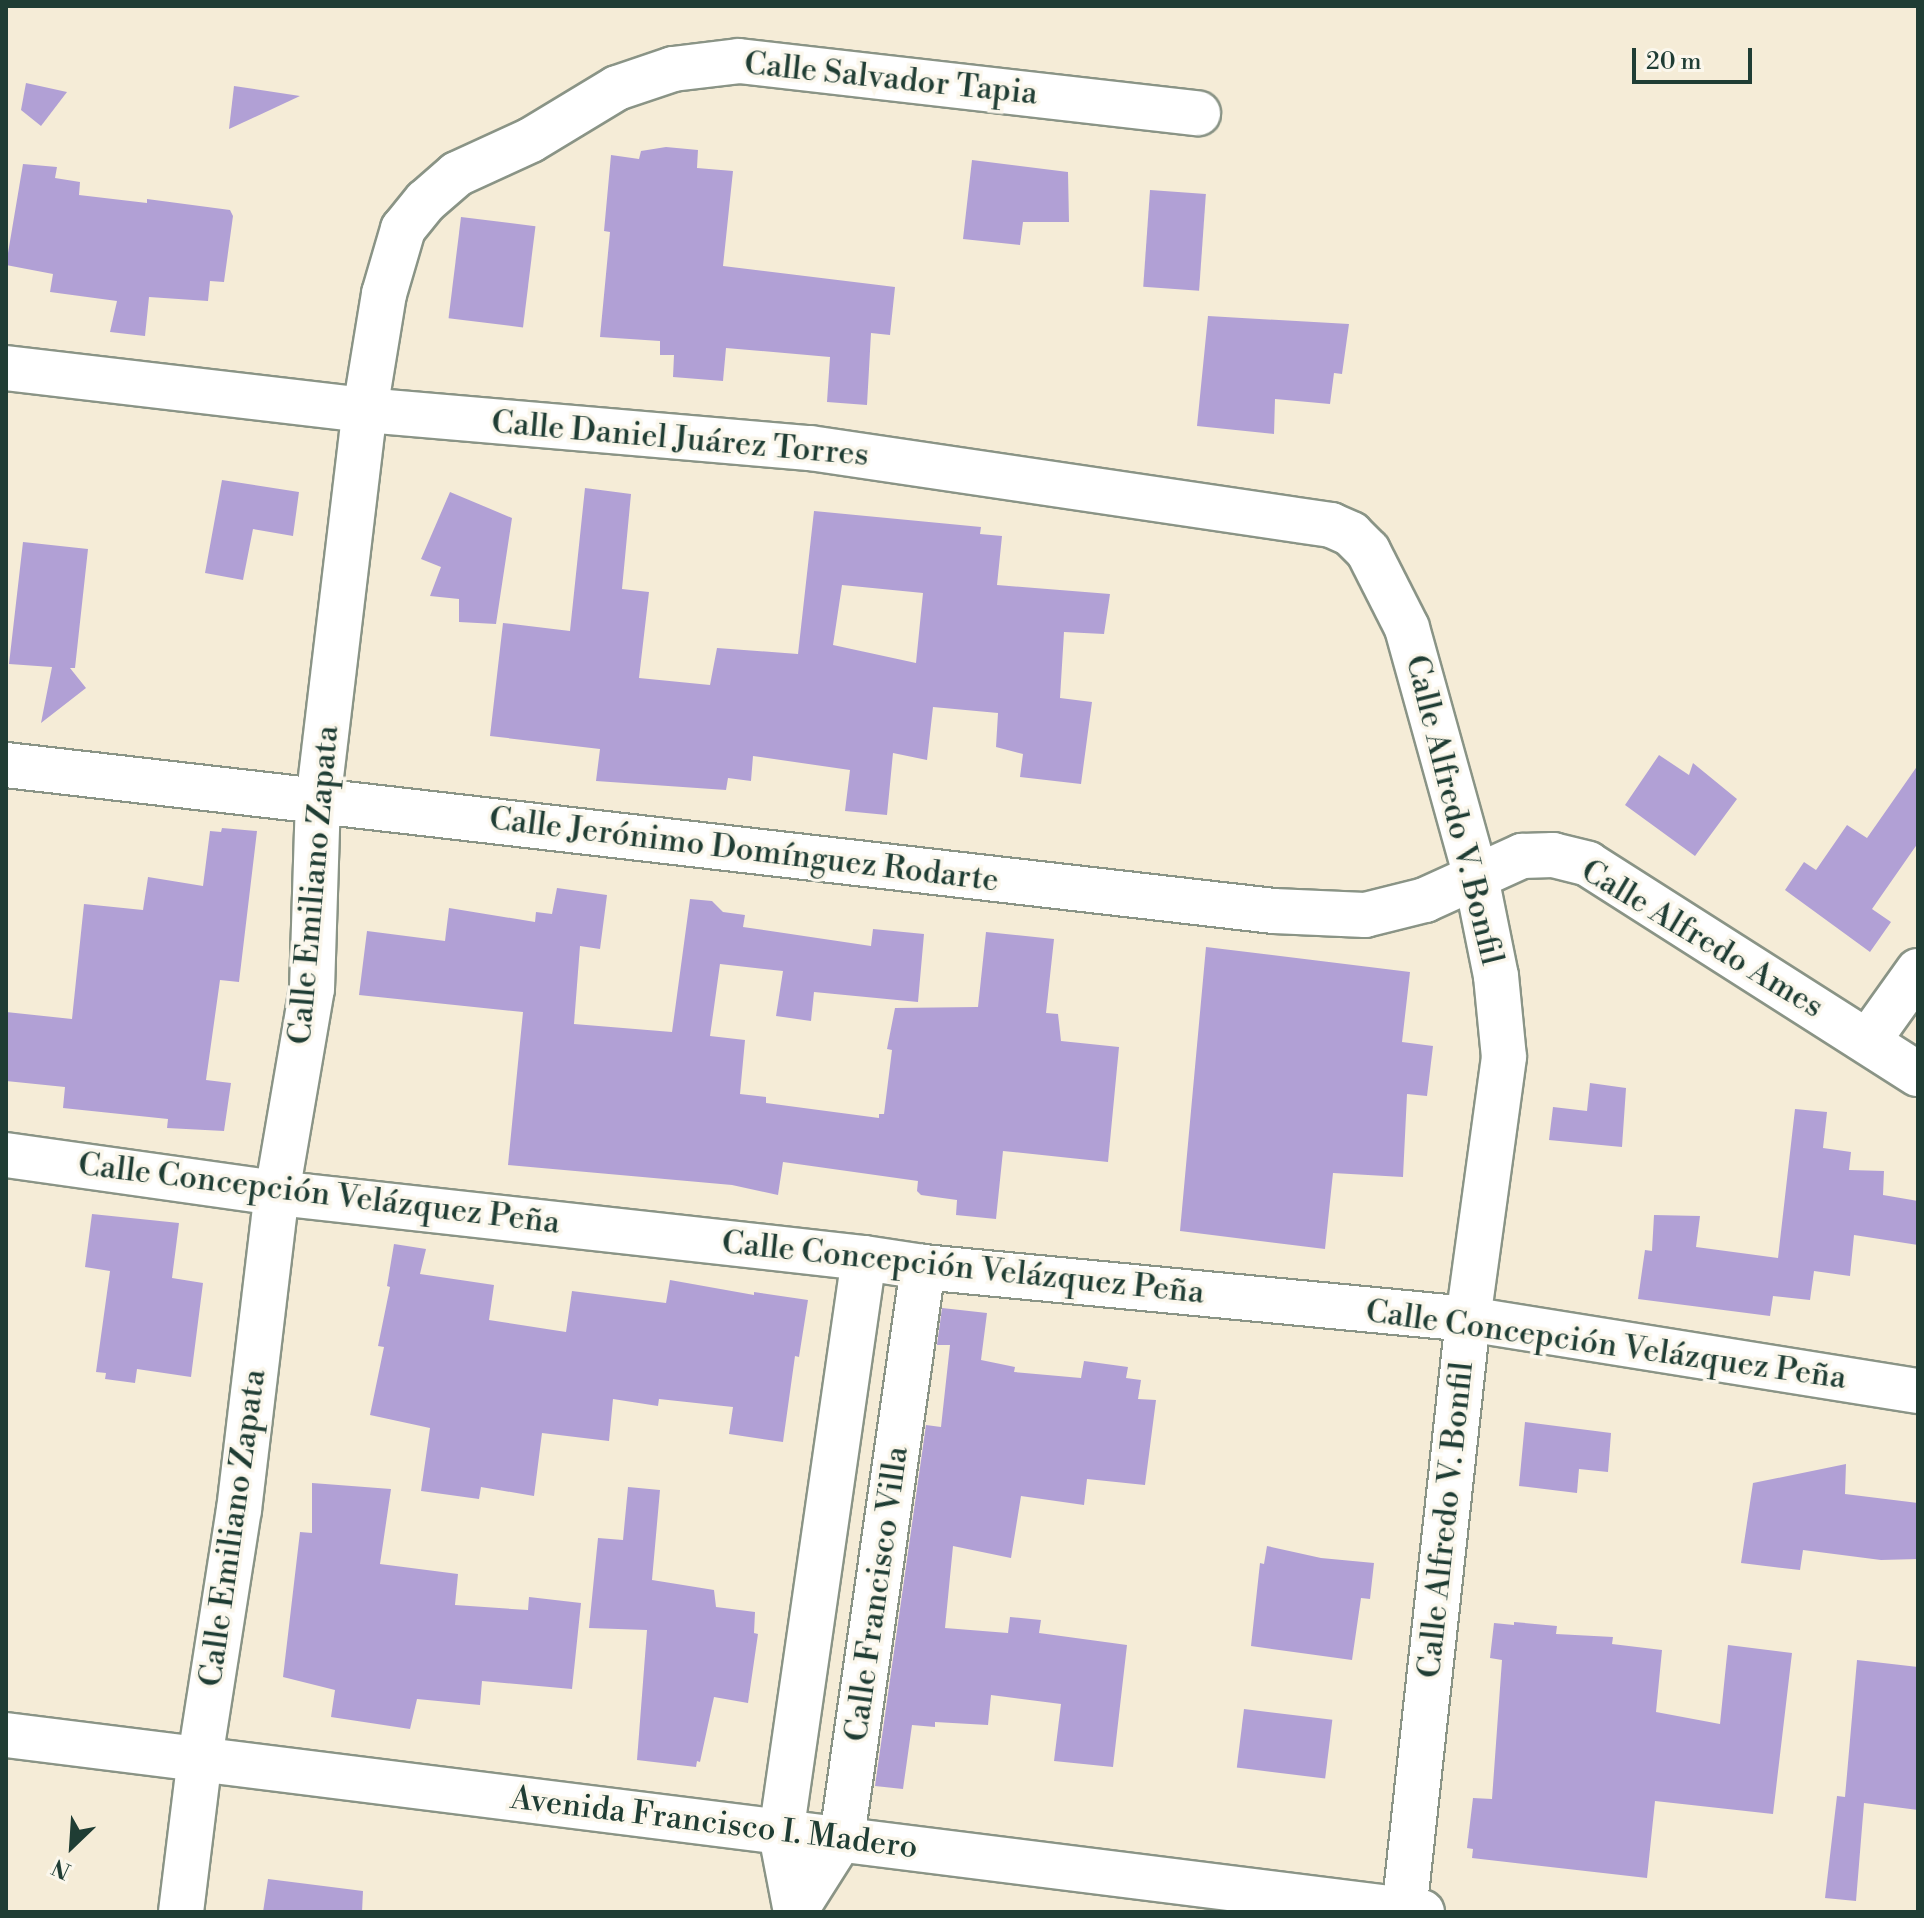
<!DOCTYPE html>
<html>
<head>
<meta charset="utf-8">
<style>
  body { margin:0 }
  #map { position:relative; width:1924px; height:1918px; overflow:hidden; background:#f5ecd7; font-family:"Libre Bodoni",serif }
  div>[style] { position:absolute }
  .building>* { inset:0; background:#b1a0d5; transform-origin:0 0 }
  .roads { filter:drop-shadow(2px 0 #8a9486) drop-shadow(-2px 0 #8a9486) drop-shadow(0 2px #8a9486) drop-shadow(0 -2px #8a9486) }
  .minor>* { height:44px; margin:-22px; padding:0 22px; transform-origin:22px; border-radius:22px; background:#fff }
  span { translate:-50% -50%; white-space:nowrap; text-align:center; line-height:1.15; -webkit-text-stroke:7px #fbf7ec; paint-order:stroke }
  .street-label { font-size:32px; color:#1f3d34 }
  .frame { position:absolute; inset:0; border:8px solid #1f3d34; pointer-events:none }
  .north { position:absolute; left:32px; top:1806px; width:80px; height:80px; -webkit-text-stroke:6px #fbf7ec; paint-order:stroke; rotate:205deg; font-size:22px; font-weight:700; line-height:32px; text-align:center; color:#1f3d34 }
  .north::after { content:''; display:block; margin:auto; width:28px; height:36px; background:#1f3d34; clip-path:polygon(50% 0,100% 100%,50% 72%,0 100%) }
  .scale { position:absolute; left:1632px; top:48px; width:120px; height:36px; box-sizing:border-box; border:4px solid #1f3d34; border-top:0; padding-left:10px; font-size:24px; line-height:28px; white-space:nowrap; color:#1f3d34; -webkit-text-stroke:6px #fbf7ec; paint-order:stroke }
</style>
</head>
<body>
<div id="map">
  <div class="building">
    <i style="clip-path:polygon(26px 83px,67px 92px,41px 126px,21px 110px)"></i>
    <i style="clip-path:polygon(234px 86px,300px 96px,229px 129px)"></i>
    <i style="clip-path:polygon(666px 147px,698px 150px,697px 168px,733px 171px,723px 266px,895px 287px,890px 335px,871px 333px,867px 405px,827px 402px,830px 357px,726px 348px,723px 381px,673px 377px,674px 355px,660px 355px,660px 341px,600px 337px,610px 232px,604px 231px,611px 155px,639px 159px,641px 151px)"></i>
    <i style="clip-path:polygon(972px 160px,1068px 172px,1069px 222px,1023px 222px,1020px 245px,963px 239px)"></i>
    <i style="clip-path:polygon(23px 164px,57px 167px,55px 178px,80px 182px,79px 195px,147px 203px,147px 199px,230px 210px,233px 216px,224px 282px,210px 281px,208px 301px,149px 297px,145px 336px,110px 332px,117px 301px,50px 292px,53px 274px,6px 265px)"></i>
    <i style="left:1150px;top:190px;width:56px;height:97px;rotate:4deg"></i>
    <i style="left:461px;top:217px;width:75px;height:102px;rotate:7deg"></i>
    <i style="clip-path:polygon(1208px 316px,1349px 324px,1342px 374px,1334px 373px,1330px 404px,1275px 399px,1274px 434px,1197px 426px)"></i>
    <i style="clip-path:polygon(222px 480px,299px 492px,293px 536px,253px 529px,243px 580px,205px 573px)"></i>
    <i style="clip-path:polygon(evenodd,585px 488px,631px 494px,622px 589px,649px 592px,639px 678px,710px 685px,717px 648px,798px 654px,814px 511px,981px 527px,980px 534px,1002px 536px,997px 585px,1110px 594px,1104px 634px,1064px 632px,1060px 698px,1092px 702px,1081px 784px,1020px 777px,1023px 754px,996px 747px,998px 713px,933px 707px,927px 760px,893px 753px,887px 815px,845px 811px,850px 770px,753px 756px,751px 781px,728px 778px,726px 790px,596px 781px,600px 749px,490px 736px,503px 623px,570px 631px,585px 488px,842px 585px,923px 593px,916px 663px,833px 645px,842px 585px)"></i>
    <i style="clip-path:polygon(450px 492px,512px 518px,496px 624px,459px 622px,459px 599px,430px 596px,441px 567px,421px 559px)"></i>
    <i style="clip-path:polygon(23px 542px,88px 549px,75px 668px,70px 668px,86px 688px,41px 723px,52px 667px,9px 664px)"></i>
    <i style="clip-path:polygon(1659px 755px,1689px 775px,1693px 763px,1737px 799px,1695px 856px,1625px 805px)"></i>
    <i style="clip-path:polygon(1918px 765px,1918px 843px,1872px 909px,1891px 922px,1870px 952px,1785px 890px,1804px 862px,1816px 870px,1847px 825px,1867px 838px)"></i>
    <i style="clip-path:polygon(222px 828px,257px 831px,239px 982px,220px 980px,206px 1080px,231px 1083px,224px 1131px,167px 1128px,168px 1119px,63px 1108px,65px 1087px,6px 1081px,6px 1012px,72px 1019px,84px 904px,143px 910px,148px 877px,203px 886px,210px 831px,221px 832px)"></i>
    <i style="clip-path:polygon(557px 888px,607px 895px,600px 949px,580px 946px,574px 1024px,672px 1032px,690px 899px,712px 901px,723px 912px,745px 915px,743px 927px,871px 946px,873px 929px,924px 934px,918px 1002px,814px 992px,811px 1021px,776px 1016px,783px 971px,720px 964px,710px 1036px,745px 1040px,740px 1094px,766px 1097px,766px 1103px,879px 1118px,879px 1114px,884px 1114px,892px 1050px,887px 1049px,895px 1008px,978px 1007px,986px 932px,1054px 939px,1046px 1013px,1058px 1014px,1061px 1041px,1119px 1047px,1108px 1162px,1003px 1151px,996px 1219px,956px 1215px,957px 1200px,921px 1195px,917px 1191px,918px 1181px,783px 1162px,778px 1195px,732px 1185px,508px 1165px,523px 1012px,359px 995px,367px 931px,445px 941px,449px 908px,535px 922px,536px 912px,552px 914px)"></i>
    <i style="clip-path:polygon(1206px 947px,1410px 972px,1402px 1042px,1433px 1046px,1427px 1096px,1407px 1094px,1403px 1177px,1333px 1173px,1325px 1249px,1180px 1231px)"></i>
    <i style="clip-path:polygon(1590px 1083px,1626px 1088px,1622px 1147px,1549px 1140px,1553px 1107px,1587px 1111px)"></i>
    <i style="clip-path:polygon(1795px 1109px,1827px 1112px,1823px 1148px,1851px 1152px,1849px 1170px,1884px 1171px,1883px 1195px,1918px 1201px,1918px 1245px,1854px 1235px,1850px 1276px,1814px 1271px,1810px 1300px,1773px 1296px,1770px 1316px,1638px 1299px,1645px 1250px,1652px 1251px,1654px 1215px,1700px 1216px,1696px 1247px,1778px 1258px)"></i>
    <i style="clip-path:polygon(92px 1214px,179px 1223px,172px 1278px,203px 1283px,191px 1377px,137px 1369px,135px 1383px,105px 1379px,106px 1373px,96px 1372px,110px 1271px,85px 1267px)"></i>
    <i style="clip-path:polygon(394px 1244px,426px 1249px,420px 1274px,494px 1285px,489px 1320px,566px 1332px,572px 1291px,666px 1303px,670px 1280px,754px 1295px,754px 1292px,808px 1300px,799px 1357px,795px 1356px,783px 1442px,729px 1434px,733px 1407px,659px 1399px,658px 1406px,613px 1399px,609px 1441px,542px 1433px,534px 1496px,481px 1487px,479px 1499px,421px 1491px,430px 1428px,370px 1415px,384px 1347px,378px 1346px,390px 1287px,387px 1286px)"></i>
    <i style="clip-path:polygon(942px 1308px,987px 1313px,981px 1360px,1015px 1367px,1014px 1372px,1081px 1378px,1084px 1361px,1128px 1367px,1126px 1378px,1141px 1380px,1138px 1399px,1156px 1400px,1145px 1485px,1087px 1479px,1084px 1505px,1021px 1496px,1011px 1558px,953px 1546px,945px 1628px,1008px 1633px,1010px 1617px,1041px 1620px,1039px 1633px,1127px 1645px,1113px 1767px,1054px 1761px,1061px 1704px,991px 1695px,988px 1725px,935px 1722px,935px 1727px,912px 1725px,903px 1789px,875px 1786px,926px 1425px,941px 1427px,950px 1345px,937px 1345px)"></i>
    <i style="clip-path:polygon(1525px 1422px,1611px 1433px,1608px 1472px,1579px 1469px,1577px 1493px,1519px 1486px)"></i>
    <i style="clip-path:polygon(1846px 1464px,1845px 1494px,1918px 1503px,1918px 1559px,1881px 1560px,1803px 1550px,1800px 1570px,1741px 1563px,1753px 1483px)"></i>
    <i style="clip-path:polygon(312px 1483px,391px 1489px,380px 1564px,458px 1574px,455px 1605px,528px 1610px,529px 1597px,581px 1603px,572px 1689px,482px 1681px,480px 1705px,417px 1699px,410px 1729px,331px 1717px,335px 1690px,283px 1677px,300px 1532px,312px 1533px)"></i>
    <i style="clip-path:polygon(628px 1487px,660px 1490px,652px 1580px,714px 1590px,716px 1607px,755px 1612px,754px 1633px,758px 1634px,748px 1703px,714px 1697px,700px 1762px,697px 1761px,696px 1767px,637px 1760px,647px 1630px,589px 1628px,598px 1538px,623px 1540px)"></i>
    <i style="clip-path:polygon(1267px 1546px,1321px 1558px,1374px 1563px,1370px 1599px,1361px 1598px,1352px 1660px,1251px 1646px,1260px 1563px,1264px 1564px)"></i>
    <i style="clip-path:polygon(1514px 1622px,1557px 1626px,1556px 1634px,1613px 1637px,1612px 1644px,1662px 1650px,1656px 1712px,1720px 1724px,1728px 1645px,1792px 1653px,1773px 1814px,1655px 1801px,1647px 1878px,1472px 1858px,1473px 1849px,1467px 1848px,1473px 1798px,1492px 1799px,1502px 1660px,1490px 1658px,1494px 1623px,1514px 1625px)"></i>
    <i style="clip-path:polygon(1857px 1660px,1918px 1667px,1918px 1810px,1864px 1803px,1856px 1901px,1825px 1898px,1837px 1796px,1845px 1797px)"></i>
    <i style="left:1244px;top:1709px;width:89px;height:59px;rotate:7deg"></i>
    <i style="clip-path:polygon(268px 1879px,363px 1891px,362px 1912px,263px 1912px)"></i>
  </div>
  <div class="roads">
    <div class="minor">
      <i style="left:6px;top:368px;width:361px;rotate:6.7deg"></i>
      <i style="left:365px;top:410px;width:447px;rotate:4.9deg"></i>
      <i style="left:810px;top:448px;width:527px;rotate:8.41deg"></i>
      <i style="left:1331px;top:525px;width:22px;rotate:24deg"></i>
      <i style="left:1351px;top:534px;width:24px;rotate:45deg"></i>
      <i style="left:1368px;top:551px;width:86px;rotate:63.1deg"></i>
      <i style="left:1407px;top:628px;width:258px;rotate:74.5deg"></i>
      <i style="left:1476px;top:877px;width:101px;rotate:78.6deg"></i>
      <i style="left:1496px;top:976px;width:81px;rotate:84.4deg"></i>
      <i style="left:1504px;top:1057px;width:264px;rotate:97.8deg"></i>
      <i style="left:1468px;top:1319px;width:596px;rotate:96.16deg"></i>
      <i style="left:6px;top:765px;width:1276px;rotate:6.57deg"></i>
      <i style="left:1274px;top:911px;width:91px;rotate:2.5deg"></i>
      <i style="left:1365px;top:915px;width:62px;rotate:-14deg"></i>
      <i style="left:1425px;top:900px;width:107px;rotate:-24.4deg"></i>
      <i style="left:1522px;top:856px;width:31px;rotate:-2deg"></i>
      <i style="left:1553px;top:855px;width:36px;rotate:14deg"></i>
      <i style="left:1588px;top:864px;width:391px;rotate:32.5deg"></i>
      <i style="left:1868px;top:1041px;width:86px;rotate:-54.5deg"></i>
      <i style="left:6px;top:1155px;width:274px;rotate:8deg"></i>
      <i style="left:277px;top:1193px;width:591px;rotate:6.32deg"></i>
      <i style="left:864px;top:1258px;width:60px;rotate:8.7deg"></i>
      <i style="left:923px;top:1267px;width:547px;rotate:5.45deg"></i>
      <i style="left:1468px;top:1319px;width:456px;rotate:9.1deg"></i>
      <i style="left:6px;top:1735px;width:1427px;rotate:7.13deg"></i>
      <i style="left:797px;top:1908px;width:84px;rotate:-57.6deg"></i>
      <i style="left:842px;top:1837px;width:576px;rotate:-81.91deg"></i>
      <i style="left:181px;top:1912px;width:155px;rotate:-83deg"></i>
      <i style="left:200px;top:1758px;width:251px;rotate:-81.1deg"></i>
      <i style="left:239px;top:1510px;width:319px;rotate:-83.2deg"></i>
      <i style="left:277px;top:1193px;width:207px;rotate:-80.3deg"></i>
      <i style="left:312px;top:989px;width:187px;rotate:-88.2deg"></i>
      <i style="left:318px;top:802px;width:395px;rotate:-83.2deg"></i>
      <i style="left:365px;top:410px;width:118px;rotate:-80.7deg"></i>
      <i style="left:384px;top:294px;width:68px;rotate:-73.7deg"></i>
      <i style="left:403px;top:229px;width:36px;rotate:-51deg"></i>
      <i style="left:426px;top:201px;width:41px;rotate:-41.1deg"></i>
      <i style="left:457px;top:174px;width:81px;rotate:-24.7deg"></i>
      <i style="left:531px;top:140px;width:100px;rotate:-31.2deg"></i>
      <i style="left:617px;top:88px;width:59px;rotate:-18.7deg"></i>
      <i style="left:673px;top:69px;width:66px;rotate:-6.9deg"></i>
      <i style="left:739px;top:61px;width:462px;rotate:6.5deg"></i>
      <i style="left:796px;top:1912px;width:79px;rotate:-100.9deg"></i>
      <i style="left:781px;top:1834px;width:582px;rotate:-81.8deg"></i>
    </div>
  </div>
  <div class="street-label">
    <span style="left:891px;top:79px;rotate:6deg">Calle Salvador Tapia</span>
    <span style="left:680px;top:439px;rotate:5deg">Calle Daniel Juárez Torres</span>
    <span style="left:1454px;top:810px;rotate:76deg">Calle Alfredo V. Bonfil</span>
    <span style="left:744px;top:850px;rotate:7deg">Calle Jerónimo Domínguez Rodarte</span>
    <span style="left:314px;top:885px;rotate:-85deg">Calle Emiliano Zapata</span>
    <span style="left:1702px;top:939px;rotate:31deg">Calle Alfredo Ames</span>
    <span style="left:319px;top:1194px;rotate:7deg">Calle Concepción Velázquez Peña</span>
    <span style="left:963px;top:1268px;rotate:6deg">Calle Concepción Velázquez Peña</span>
    <span style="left:1606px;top:1345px;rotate:8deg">Calle Concepción Velázquez Peña</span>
    <span style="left:1446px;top:1520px;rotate:-84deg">Calle Alfredo V. Bonfil</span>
    <span style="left:233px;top:1528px;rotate:-82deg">Calle Emiliano Zapata</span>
    <span style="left:877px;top:1594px;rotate:-82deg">Calle Francisco Villa</span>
    <span style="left:714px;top:1823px;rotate:7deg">Avenida Francisco I. Madero</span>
  </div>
  <div class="frame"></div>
  <div class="north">N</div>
  <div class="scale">20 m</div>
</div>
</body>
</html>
